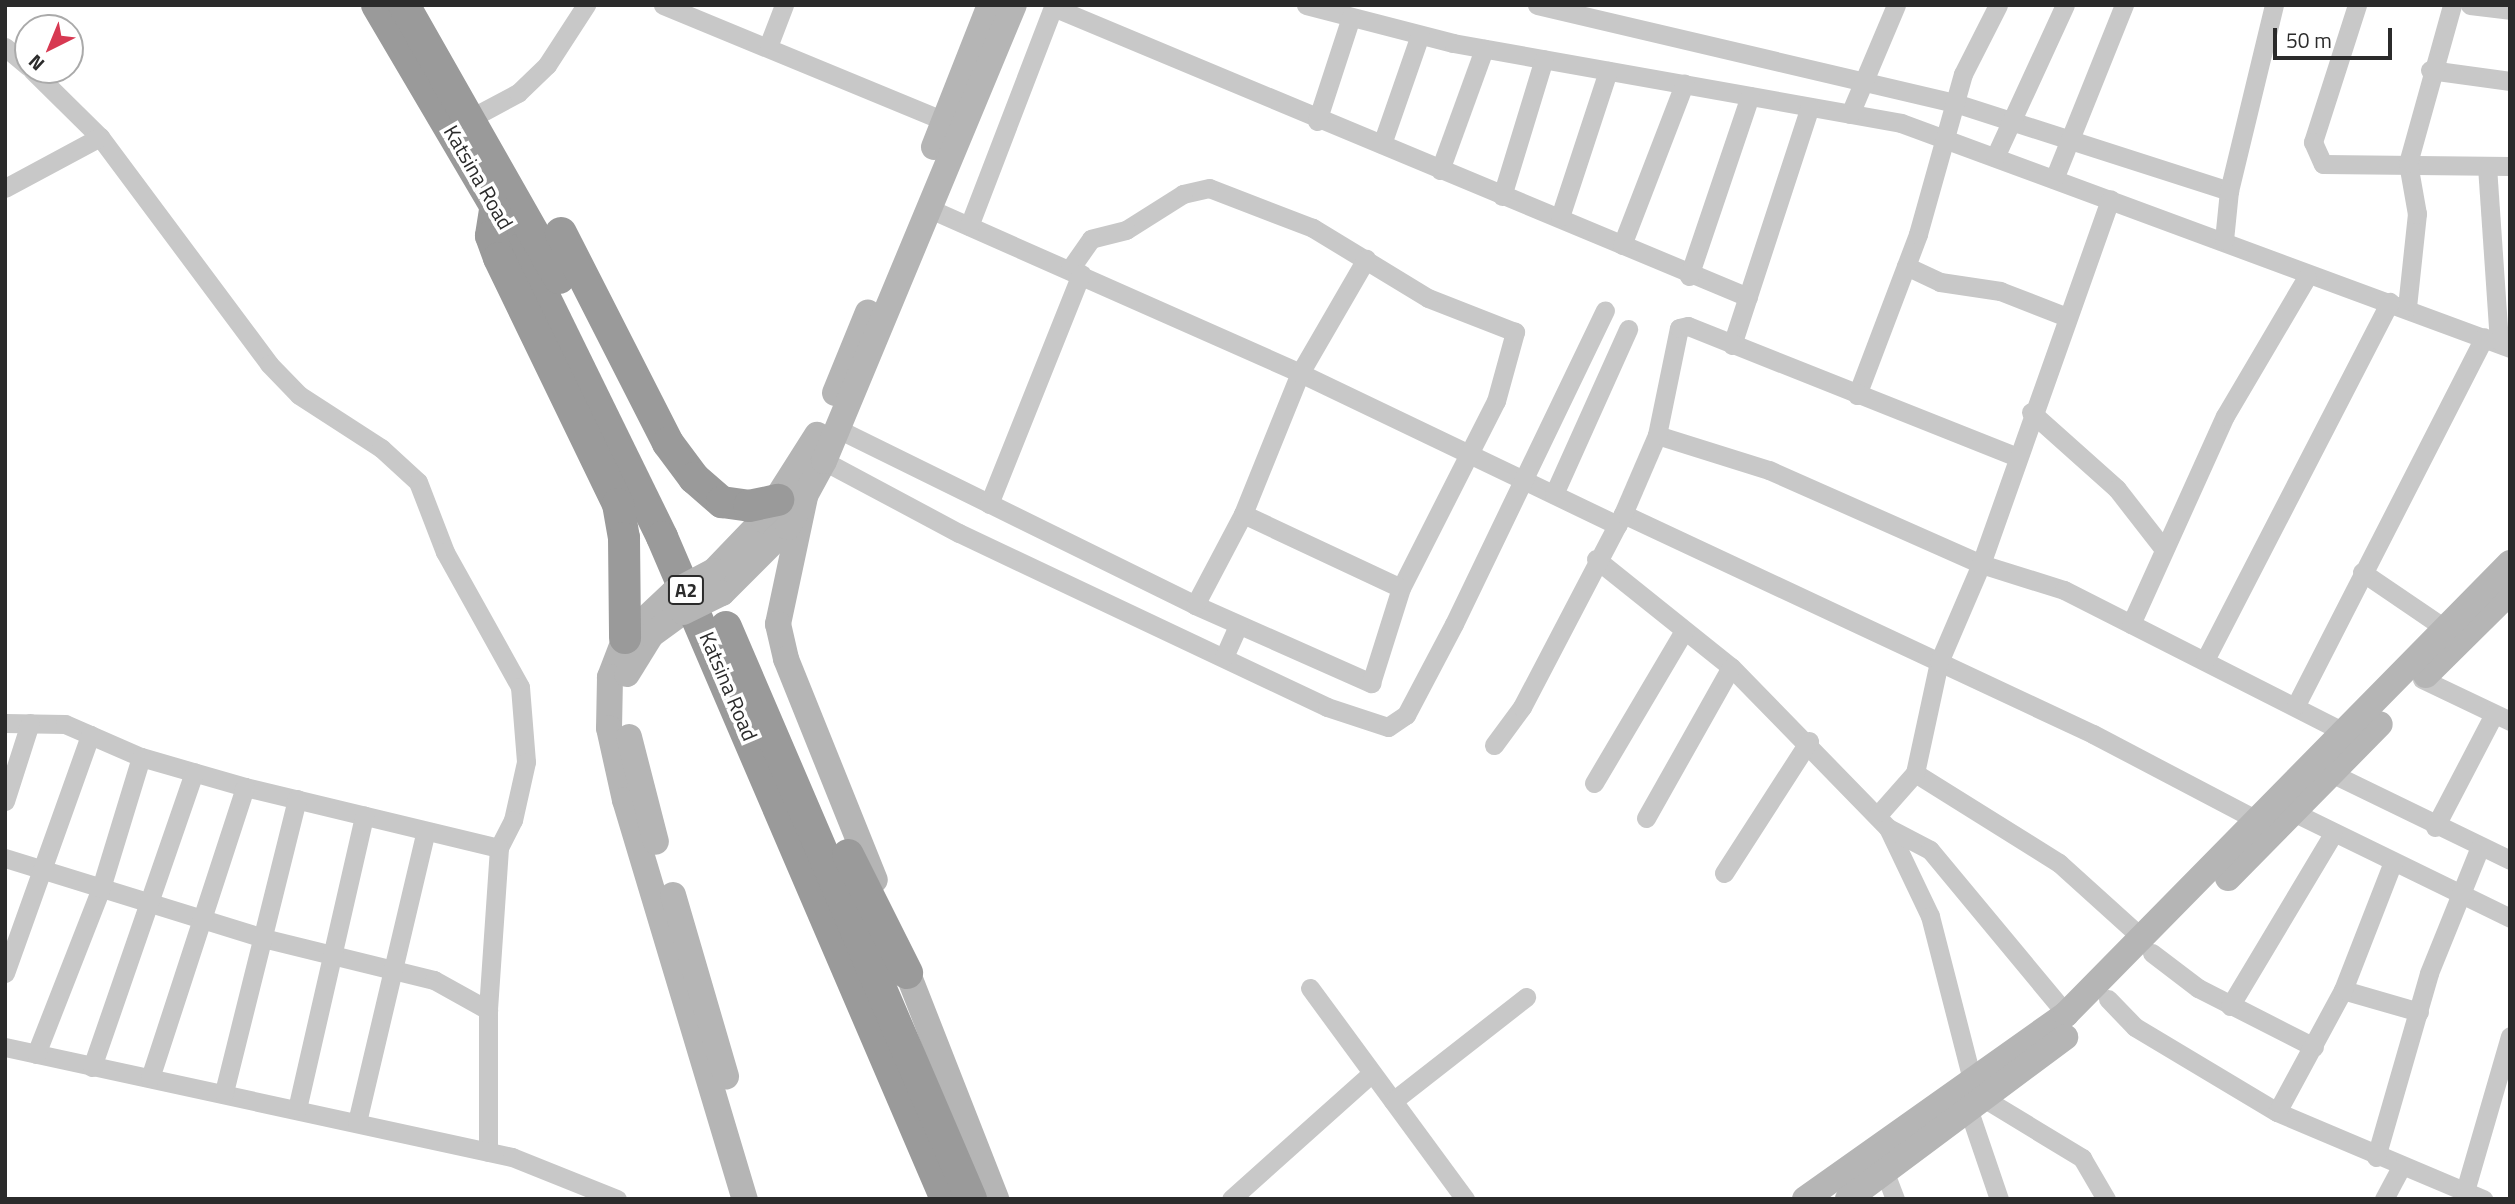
<!DOCTYPE html>
<html>
<head>
<meta charset="utf-8">
<style>
  body { margin:0 }
  #map { position:relative; width:2515px; height:1204px; overflow:hidden; background:#fff; font-family:"Titillium Web",sans-serif }
  div>[style] { position:absolute }
  .minor>* { height:19px; margin:-9.5px; padding:0 9.5px; transform-origin:9.5px; border-radius:9.5px; background:#c8c8c8 }
  .secondary>* { height:26px; margin:-13px; padding:0 13px; transform-origin:13px; border-radius:13px; background:#b5b5b5 }
  .trunk>* { height:32px; margin:-16px; padding:0 16px; transform-origin:16px; border-radius:16px; background:#9a9a9a }
  .secondary-bridge>* { height:26px; margin:-13px; padding:0 13px; transform-origin:13px; border-radius:13px; background:#b5b5b5 }
  span { translate:-50% -50%; white-space:nowrap; text-align:center; line-height:1.15; -webkit-text-stroke:7px #fff; paint-order:stroke }
  .shield-label span { padding:2px 5px; background:#fff; border:2px solid; border-radius:5px; -webkit-text-stroke-width:0 }
  .shield-label { font-size:19px; color:#2b2b2b; font-weight:700 }
  .street-label { font-size:21px; color:#2b2b2b }
  .frame { position:absolute; inset:0; border:7px solid #2b2b2b; pointer-events:none }
  .north { position:absolute; left:14px; top:14px; width:70px; height:70px; box-sizing:border-box; background:#fff; border:2px solid #aaa; border-radius:50%; rotate:223deg; font-size:19px; font-weight:700; line-height:28px; text-align:center; color:#2b2b2b }
  .north::after { content:''; display:block; margin:auto; width:24px; height:32px; background:#d73952; clip-path:polygon(50% 0,100% 100%,50% 72%,0 100%) }
  .scale { position:absolute; left:2273px; top:28px; width:119px; height:32px; box-sizing:border-box; border:4px solid #2b2b2b; border-top:0; padding-left:9px; font-size:21px; line-height:24px; white-space:nowrap; color:#2b2b2b; -webkit-text-stroke:5px #fff; paint-order:stroke }
</style>
</head>
<body>
<div id="map">
  <div class="minor">
    <i style="left:663px;top:5px;width:305px;rotate:22.4deg"></i>
    <i style="left:1306px;top:5px;width:152px;rotate:14.5deg"></i>
    <i style="left:1453px;top:43px;width:455px;rotate:10.1deg"></i>
    <i style="left:1901px;top:123px;width:649px;rotate:20.28deg"></i>
    <i style="left:1537px;top:5px;width:429px;rotate:13.2deg"></i>
    <i style="left:1955px;top:103px;width:288px;rotate:17.8deg"></i>
    <i style="left:2357px;top:5px;width:144px;rotate:107.8deg"></i>
    <i style="left:2313px;top:142px;width:24px;rotate:66deg"></i>
    <i style="left:2323px;top:164px;width:187px;rotate:0.6deg"></i>
    <i style="left:2470px;top:5px;width:40px;rotate:7.1deg"></i>
    <i style="left:1053px;top:7px;width:753px;rotate:22.65deg"></i>
    <i style="left:769px;top:44px;width:42px;rotate:-69deg"></i>
    <i style="left:5px;top:47px;width:30px;rotate:40deg"></i>
    <i style="left:32px;top:70px;width:95px;rotate:44.6deg"></i>
    <i style="left:100px;top:137px;width:283px;rotate:53.3deg"></i>
    <i style="left:269px;top:364px;width:43px;rotate:45.9deg"></i>
    <i style="left:299px;top:395px;width:98px;rotate:32.9deg"></i>
    <i style="left:381px;top:448px;width:50px;rotate:42.6deg"></i>
    <i style="left:418px;top:482px;width:75px;rotate:68.9deg"></i>
    <i style="left:445px;top:552px;width:154px;rotate:60.9deg"></i>
    <i style="left:520px;top:687px;width:75px;rotate:85.4deg"></i>
    <i style="left:526px;top:762px;width:59px;rotate:102.6deg"></i>
    <i style="left:513px;top:820px;width:31px;rotate:117deg"></i>
    <i style="left:499px;top:848px;width:162px;rotate:93.9deg"></i>
    <i style="left:488px;top:1010px;width:142px;rotate:90deg"></i>
    <i style="left:2430px;top:70px;width:81px;rotate:7.8deg"></i>
    <i style="left:1850px;top:114px;width:118px;rotate:-67.1deg"></i>
    <i style="left:473px;top:117px;width:51px;rotate:-28.1deg"></i>
    <i style="left:518px;top:93px;width:40px;rotate:-44deg"></i>
    <i style="left:547px;top:65px;width:72px;rotate:-57deg"></i>
    <i style="left:1317px;top:121px;width:109px;rotate:-71.9deg"></i>
    <i style="left:1382px;top:144px;width:115px;rotate:-70.8deg"></i>
    <i style="left:1995px;top:157px;width:167px;rotate:-65.3deg"></i>
    <i style="left:2487px;top:166px;width:175px;rotate:86.1deg"></i>
    <i style="left:1440px;top:170px;width:129px;rotate:-70deg"></i>
    <i style="left:2054px;top:179px;width:188px;rotate:-68.1deg"></i>
    <i style="left:5px;top:188px;width:108px;rotate:-28.2deg"></i>
    <i style="left:1502px;top:196px;width:143px;rotate:-73deg"></i>
    <i style="left:928px;top:208px;width:407px;rotate:23.9deg"></i>
    <i style="left:1300px;top:373px;width:352px;rotate:25.6deg"></i>
    <i style="left:1560px;top:217px;width:154px;rotate:-71.8deg"></i>
    <i style="left:969px;top:226px;width:237px;rotate:-69deg"></i>
    <i style="left:2224px;top:240px;width:49px;rotate:-84.2deg"></i>
    <i style="left:2229px;top:191px;width:191px;rotate:-76.4deg"></i>
    <i style="left:1622px;top:245px;width:173px;rotate:-68.9deg"></i>
    <i style="left:1906px;top:266px;width:38px;rotate:25deg"></i>
    <i style="left:1940px;top:282px;width:61px;rotate:8.5deg"></i>
    <i style="left:2000px;top:291px;width:72px;rotate:21.2deg"></i>
    <i style="left:1689px;top:276px;width:190px;rotate:-71.3deg"></i>
    <i style="left:2407px;top:307px;width:94px;rotate:-83.9deg"></i>
    <i style="left:2417px;top:214px;width:52px;rotate:-100deg"></i>
    <i style="left:2408px;top:163px;width:164px;rotate:-74.4deg"></i>
    <i style="left:1732px;top:345px;width:250px;rotate:-71.9deg"></i>
    <i style="left:1857px;top:395px;width:172px;rotate:-69.2deg"></i>
    <i style="left:1918px;top:234px;width:166px;rotate:-74.3deg"></i>
    <i style="left:1963px;top:74px;width:77px;rotate:-63.1deg"></i>
    <i style="left:2031px;top:412px;width:115px;rotate:41.8deg"></i>
    <i style="left:2117px;top:489px;width:75px;rotate:52.1deg"></i>
    <i style="left:838px;top:429px;width:398px;rotate:26.2deg"></i>
    <i style="left:1195px;top:605px;width:193px;rotate:23.9deg"></i>
    <i style="left:1371px;top:683px;width:100px;rotate:-72.5deg"></i>
    <i style="left:1401px;top:588px;width:210px;rotate:-63.1deg"></i>
    <i style="left:1496px;top:401px;width:72px;rotate:-74.6deg"></i>
    <i style="left:1515px;top:332px;width:93px;rotate:-158.7deg"></i>
    <i style="left:1428px;top:298px;width:135px;rotate:-148.7deg"></i>
    <i style="left:1313px;top:228px;width:111px;rotate:-159deg"></i>
    <i style="left:1209px;top:188px;width:27px;rotate:167deg"></i>
    <i style="left:1183px;top:194px;width:67px;rotate:147.7deg"></i>
    <i style="left:1126px;top:230px;width:36px;rotate:166deg"></i>
    <i style="left:1091px;top:239px;width:37px;rotate:125deg"></i>
    <i style="left:1657px;top:435px;width:117px;rotate:17.4deg"></i>
    <i style="left:1769px;top:470px;width:232px;rotate:23.9deg"></i>
    <i style="left:1981px;top:564px;width:87px;rotate:17.4deg"></i>
    <i style="left:2064px;top:590px;width:316px;rotate:26.9deg"></i>
    <i style="left:824px;top:461px;width:153px;rotate:28.1deg"></i>
    <i style="left:959px;top:533px;width:407px;rotate:25.3deg"></i>
    <i style="left:1327px;top:707px;width:64px;rotate:18.2deg"></i>
    <i style="left:1388px;top:727px;width:22px;rotate:-34deg"></i>
    <i style="left:1406px;top:715px;width:103px;rotate:-62.2deg"></i>
    <i style="left:1454px;top:624px;width:348px;rotate:-64.3deg"></i>
    <i style="left:1554px;top:494px;width:181px;rotate:-65.8deg"></i>
    <i style="left:989px;top:504px;width:248px;rotate:-68.2deg"></i>
    <i style="left:1243px;top:514px;width:174px;rotate:25.1deg"></i>
    <i style="left:1623px;top:514px;width:519px;rotate:25.08deg"></i>
    <i style="left:2093px;top:734px;width:185px;rotate:27.7deg"></i>
    <i style="left:1596px;top:559px;width:173px;rotate:38.7deg"></i>
    <i style="left:1731px;top:667px;width:225px;rotate:45.7deg"></i>
    <i style="left:1888px;top:828px;width:98px;rotate:64.5deg"></i>
    <i style="left:1930px;top:916px;width:173px;rotate:75.6deg"></i>
    <i style="left:2362px;top:572px;width:102px;rotate:34.2deg"></i>
    <i style="left:1195px;top:605px;width:103px;rotate:-62.2deg"></i>
    <i style="left:1243px;top:514px;width:152px;rotate:-68deg"></i>
    <i style="left:1300px;top:373px;width:132px;rotate:-59.9deg"></i>
    <i style="left:2131px;top:624px;width:228px;rotate:-65.7deg"></i>
    <i style="left:2225px;top:416px;width:161px;rotate:-59.5deg"></i>
    <i style="left:1224px;top:657px;width:35px;rotate:-66deg"></i>
    <i style="left:2205px;top:660px;width:403px;rotate:-62.7deg"></i>
    <i style="left:2422px;top:679px;width:98px;rotate:25.5deg"></i>
    <i style="left:2296px;top:705px;width:413px;rotate:-62.9deg"></i>
    <i style="left:5px;top:723px;width:60px;rotate:1deg"></i>
    <i style="left:65px;top:724px;width:83px;rotate:23.5deg"></i>
    <i style="left:141px;top:757px;width:108px;rotate:16.1deg"></i>
    <i style="left:245px;top:787px;width:261px;rotate:13.5deg"></i>
    <i style="left:1494px;top:745px;width:47px;rotate:-53.6deg"></i>
    <i style="left:1522px;top:707px;width:218px;rotate:-62.4deg"></i>
    <i style="left:1623px;top:514px;width:86px;rotate:-66.7deg"></i>
    <i style="left:1657px;top:435px;width:109px;rotate:-78.4deg"></i>
    <i style="left:1679px;top:328px;width:9px;rotate:-13deg"></i>
    <i style="left:1688px;top:326px;width:352px;rotate:21.7deg"></i>
    <i style="left:1915px;top:773px;width:170px;rotate:32deg"></i>
    <i style="left:2059px;top:863px;width:113px;rotate:42.1deg"></i>
    <i style="left:2333px;top:774px;width:197px;rotate:25.9deg"></i>
    <i style="left:1594px;top:783px;width:177px;rotate:-59.4deg"></i>
    <i style="left:5px;top:801px;width:82px;rotate:-72.2deg"></i>
    <i style="left:2293px;top:812px;width:242px;rotate:26deg"></i>
    <i style="left:1877px;top:816px;width:57px;rotate:-48.5deg"></i>
    <i style="left:1915px;top:773px;width:114px;rotate:-77.8deg"></i>
    <i style="left:1939px;top:662px;width:107px;rotate:-66.8deg"></i>
    <i style="left:1981px;top:564px;width:387px;rotate:-70.5deg"></i>
    <i style="left:1646px;top:818px;width:173px;rotate:-60.6deg"></i>
    <i style="left:2435px;top:827px;width:127px;rotate:-62.4deg"></i>
    <i style="left:1888px;top:828px;width:47px;rotate:27.6deg"></i>
    <i style="left:1930px;top:850px;width:213px;rotate:50.3deg"></i>
    <i style="left:5px;top:858px;width:270px;rotate:17.2deg"></i>
    <i style="left:263px;top:938px;width:176px;rotate:13.8deg"></i>
    <i style="left:434px;top:980px;width:62px;rotate:29.1deg"></i>
    <i style="left:1724px;top:873px;width:157px;rotate:-57.2deg"></i>
    <i style="left:2152px;top:953px;width:58px;rotate:37.3deg"></i>
    <i style="left:2198px;top:988px;width:130px;rotate:27deg"></i>
    <i style="left:5px;top:973px;width:253px;rotate:-70.3deg"></i>
    <i style="left:1310px;top:988px;width:262px;rotate:53.7deg"></i>
    <i style="left:2343px;top:990px;width:79px;rotate:16.1deg"></i>
    <i style="left:2108px;top:999px;width:39px;rotate:46deg"></i>
    <i style="left:2135px;top:1027px;width:165px;rotate:30.9deg"></i>
    <i style="left:2277px;top:1112px;width:224px;rotate:22.9deg"></i>
    <i style="left:2230px;top:1006px;width:200px;rotate:-59.1deg"></i>
    <i style="left:5px;top:1047px;width:519px;rotate:12.24deg"></i>
    <i style="left:512px;top:1157px;width:113px;rotate:21.8deg"></i>
    <i style="left:36px;top:1054px;width:178px;rotate:-68.6deg"></i>
    <i style="left:101px;top:888px;width:137px;rotate:-73deg"></i>
    <i style="left:92px;top:1067px;width:312px;rotate:-70.9deg"></i>
    <i style="left:150px;top:1078px;width:306px;rotate:-71.9deg"></i>
    <i style="left:224px;top:1092px;width:302px;rotate:-76deg"></i>
    <i style="left:1985px;top:1099px;width:114px;rotate:31.3deg"></i>
    <i style="left:2082px;top:1158px;width:48px;rotate:59.7deg"></i>
    <i style="left:1393px;top:1101px;width:169px;rotate:-38deg"></i>
    <i style="left:297px;top:1109px;width:301px;rotate:-77.1deg"></i>
    <i style="left:1969px;top:1111px;width:93px;rotate:71.2deg"></i>
    <i style="left:2277px;top:1112px;width:139px;rotate:-61.6deg"></i>
    <i style="left:2343px;top:990px;width:137px;rotate:-68.7deg"></i>
    <i style="left:357px;top:1122px;width:299px;rotate:-76.7deg"></i>
    <i style="left:2376px;top:1157px;width:191px;rotate:-73.9deg"></i>
    <i style="left:2429px;top:973px;width:136px;rotate:-68deg"></i>
    <i style="left:1885px;top:1173px;width:28px;rotate:69deg"></i>
    <i style="left:2465px;top:1191px;width:161px;rotate:-73.8deg"></i>
    <i style="left:1231px;top:1199px;width:189px;rotate:-41.8deg"></i>
    <i style="left:2384px;top:1199px;width:36px;rotate:-62deg"></i>
  </div>
  <div class="secondary">
    <i style="left:934px;top:147px;width:153px;rotate:-68.5deg"></i>
    <i style="left:835px;top:393px;width:87px;rotate:-67.8deg"></i>
    <i style="left:805px;top:497px;width:130px;rotate:102deg"></i>
    <i style="left:778px;top:624px;width:36px;rotate:77deg"></i>
    <i style="left:786px;top:659px;width:238px;rotate:68.1deg"></i>
    <i style="left:714px;top:571px;width:71px;rotate:-46.1deg"></i>
    <i style="left:763px;top:520px;width:101px;rotate:-57.6deg"></i>
    <i style="left:674px;top:592px;width:67px;rotate:136.8deg"></i>
    <i style="left:625px;top:638px;width:42px;rotate:111deg"></i>
    <i style="left:610px;top:677px;width:51px;rotate:91.1deg"></i>
    <i style="left:609px;top:728px;width:74px;rotate:77.5deg"></i>
    <i style="left:625px;top:800px;width:417px;rotate:73.3deg"></i>
    <i style="left:722px;top:593px;width:93px;rotate:-45deg"></i>
    <i style="left:788px;top:527px;width:75px;rotate:-61.4deg"></i>
    <i style="left:824px;top:461px;width:494px;rotate:-67.4deg"></i>
    <i style="left:627px;top:674px;width:46px;rotate:-58.4deg"></i>
    <i style="left:651px;top:635px;width:39px;rotate:-36deg"></i>
    <i style="left:2426px;top:675px;width:118px;rotate:-44.7deg"></i>
    <i style="left:629px;top:737px;width:108px;rotate:75.6deg"></i>
    <i style="left:2228px;top:878px;width:216px;rotate:-45.4deg"></i>
    <i style="left:673px;top:895px;width:189px;rotate:73.7deg"></i>
    <i style="left:901px;top:956px;width:261px;rotate:68.6deg"></i>
    <i style="left:1805px;top:1199px;width:320px;rotate:-35.3deg"></i>
    <i style="left:2066px;top:1014px;width:633px;rotate:-45.45deg"></i>
    <i style="left:1848px;top:1199px;width:271px;rotate:-36.7deg"></i>
  </div>
  <div class="trunk">
    <i style="left:377px;top:5px;width:283px;rotate:59.5deg"></i>
    <i style="left:521px;top:249px;width:321px;rotate:63.9deg"></i>
    <i style="left:662px;top:537px;width:720px;rotate:66.78deg"></i>
    <i style="left:404px;top:5px;width:314px;rotate:60.4deg"></i>
    <i style="left:495px;top:210px;width:26px;rotate:99deg"></i>
    <i style="left:491px;top:236px;width:23px;rotate:70deg"></i>
    <i style="left:499px;top:258px;width:273px;rotate:64.2deg"></i>
    <i style="left:618px;top:504px;width:35px;rotate:80deg"></i>
    <i style="left:624px;top:538px;width:100px;rotate:89.4deg"></i>
    <i style="left:561px;top:233px;width:236px;rotate:63deg"></i>
    <i style="left:668px;top:443px;width:44px;rotate:53.4deg"></i>
    <i style="left:694px;top:478px;width:37px;rotate:41deg"></i>
    <i style="left:722px;top:502px;width:27px;rotate:8deg"></i>
    <i style="left:749px;top:506px;width:30px;rotate:-12deg"></i>
    <i style="left:726px;top:627px;width:622px;rotate:66.81deg"></i>
    <i style="left:848px;top:855px;width:132px;rotate:63.4deg"></i>
  </div>
  <div class="secondary-bridge">
    <i style="left:674px;top:592px;width:45px;rotate:-27.7deg"></i>
    <i style="left:683px;top:612px;width:43px;rotate:-26deg"></i>
  </div>
  <div class="shield-label">
    <span style="left:686px;top:590px">A2</span>
  </div>
  <div class="street-label">
    <span style="left:479px;top:177px;rotate:60deg">Katsina Road</span>
    <span style="left:729px;top:686px;rotate:67deg">Katsina Road</span>
  </div>
  <div class="frame"></div>
  <div class="north">N</div>
  <div class="scale">50 m</div>
</div>
</body>
</html>
